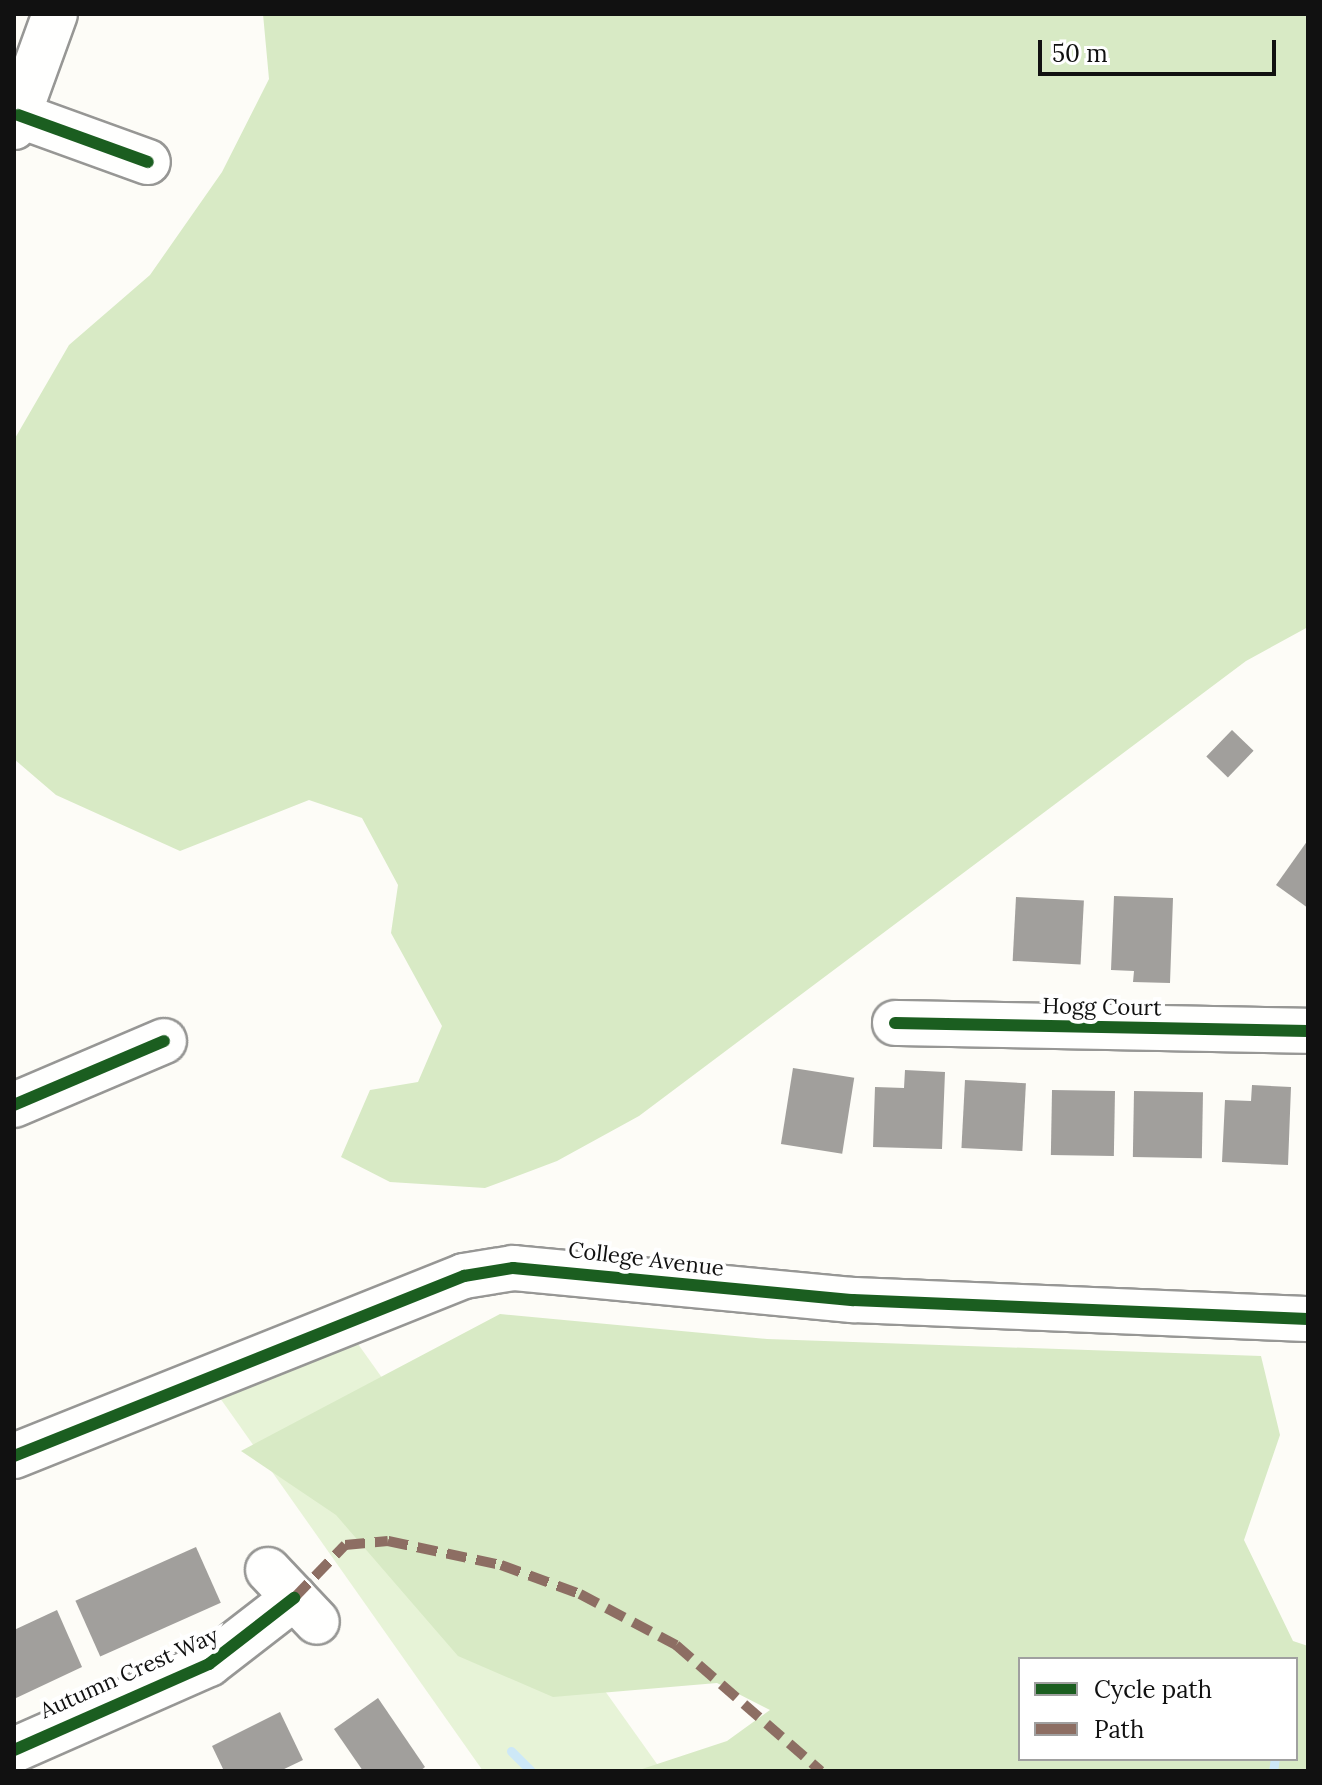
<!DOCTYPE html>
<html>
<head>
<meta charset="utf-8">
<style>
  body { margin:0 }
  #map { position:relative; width:1322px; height:1785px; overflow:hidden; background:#fdfcf7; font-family:Lora,serif }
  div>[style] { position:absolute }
  .green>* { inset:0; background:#e7f3d7 }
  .forest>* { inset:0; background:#d8eac5 }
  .stream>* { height:9px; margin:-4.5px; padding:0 4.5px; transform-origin:4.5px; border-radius:4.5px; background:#cde8f7 }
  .building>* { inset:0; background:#a19f9c; transform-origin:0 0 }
  .roads { filter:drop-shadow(2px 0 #979795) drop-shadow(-2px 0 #979795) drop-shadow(0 2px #979795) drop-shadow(0 -2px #979795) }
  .minor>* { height:44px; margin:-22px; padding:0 22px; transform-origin:22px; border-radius:22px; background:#fffffe }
  .quiet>* { height:10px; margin-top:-5px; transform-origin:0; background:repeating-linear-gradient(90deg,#8d6e63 0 20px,transparent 0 30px) }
  .cycleway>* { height:12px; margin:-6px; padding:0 6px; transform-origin:6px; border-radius:6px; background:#1b5e20 }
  span { translate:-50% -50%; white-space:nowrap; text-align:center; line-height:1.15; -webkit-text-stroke:8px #fff; paint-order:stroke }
  .street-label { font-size:22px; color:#111 }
  .frame { position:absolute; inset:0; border:16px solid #111; pointer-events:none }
  .legend { position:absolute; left:1018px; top:1657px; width:280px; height:104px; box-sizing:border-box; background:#fff; border:2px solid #a0a0a0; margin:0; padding:10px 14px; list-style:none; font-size:24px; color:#111 }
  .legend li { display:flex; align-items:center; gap:16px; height:40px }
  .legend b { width:40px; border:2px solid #a0a0a0 }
  .scale { position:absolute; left:1038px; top:40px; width:238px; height:36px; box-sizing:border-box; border:4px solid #111; border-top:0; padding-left:10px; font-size:24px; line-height:28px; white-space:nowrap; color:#111; -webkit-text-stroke:6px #fff; paint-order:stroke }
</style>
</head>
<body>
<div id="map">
  <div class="green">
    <i style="clip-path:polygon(358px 1344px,662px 1771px,483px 1771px,220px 1398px)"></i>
  </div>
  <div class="forest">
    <i style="clip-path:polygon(263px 14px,1308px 14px,1308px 627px,1246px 661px,639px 1116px,557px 1161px,485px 1188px,390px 1182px,341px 1157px,370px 1090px,418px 1082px,442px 1026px,391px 933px,398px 885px,362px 818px,309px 800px,180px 851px,56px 795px,14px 759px,14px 440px,69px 345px,150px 275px,222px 172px,269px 79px)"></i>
    <i style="clip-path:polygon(evenodd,500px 1314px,767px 1339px,1261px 1356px,1280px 1435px,1244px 1540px,1293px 1641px,1308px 1646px,1308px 1771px,636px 1771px,727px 1741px,770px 1710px,717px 1683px,553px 1697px,458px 1656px,336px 1515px,241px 1451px,500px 1314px,1020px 1659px,1296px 1659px,1296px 1759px,1020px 1759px,1020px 1659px)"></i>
  </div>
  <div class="stream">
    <i style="left:511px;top:1751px;width:28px;rotate:45deg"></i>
    <i style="left:1273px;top:1771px;width:12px;rotate:-81deg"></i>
  </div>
  <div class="building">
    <i style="left:1232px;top:730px;width:30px;height:37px;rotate:44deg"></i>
    <i style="clip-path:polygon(1308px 840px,1308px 908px,1276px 885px)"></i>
    <i style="clip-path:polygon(1114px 896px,1173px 898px,1170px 983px,1133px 982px,1134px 971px,1111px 970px)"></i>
    <i style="left:1016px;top:897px;width:68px;height:64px;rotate:3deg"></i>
    <i style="left:793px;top:1068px;width:62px;height:77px;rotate:9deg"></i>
    <i style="clip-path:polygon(905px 1070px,945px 1072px,942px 1149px,873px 1147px,875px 1087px,904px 1088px)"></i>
    <i style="left:965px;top:1080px;width:61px;height:68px;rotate:3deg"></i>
    <i style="clip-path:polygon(1252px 1085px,1291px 1087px,1288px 1165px,1222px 1162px,1225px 1100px,1251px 1101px)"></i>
    <i style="left:1052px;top:1090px;width:63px;height:65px;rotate:1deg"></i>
    <i style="left:1134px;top:1091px;width:69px;height:66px;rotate:1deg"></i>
    <i style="left:196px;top:1547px;width:61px;height:132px;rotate:66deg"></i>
    <i style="clip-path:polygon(57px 1610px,82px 1667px,14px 1699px,14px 1630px)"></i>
    <i style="clip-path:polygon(378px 1698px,425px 1767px,420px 1771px,363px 1771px,334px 1729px)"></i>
    <i style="clip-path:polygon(280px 1712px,303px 1760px,280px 1771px,224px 1771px,212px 1746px)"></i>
  </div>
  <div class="roads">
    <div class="minor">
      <i style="left:18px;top:115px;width:138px;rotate:19.9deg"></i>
      <i style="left:14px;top:127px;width:120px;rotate:-70.1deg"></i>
      <i style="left:895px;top:1023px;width:413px;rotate:1.1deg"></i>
      <i style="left:14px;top:1105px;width:163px;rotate:-23.1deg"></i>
      <i style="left:14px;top:1456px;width:485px;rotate:-21.8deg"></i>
      <i style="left:464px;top:1276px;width:50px;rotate:-9.3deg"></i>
      <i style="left:513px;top:1268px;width:342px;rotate:5.4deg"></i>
      <i style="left:853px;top:1300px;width:455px;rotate:2.4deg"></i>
      <i style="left:268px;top:1570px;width:71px;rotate:46.7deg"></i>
      <i style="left:14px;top:1750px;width:213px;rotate:-23.8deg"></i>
      <i style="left:209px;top:1664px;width:108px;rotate:-37.8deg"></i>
    </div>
  </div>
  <div class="quiet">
    <i style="left:294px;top:1598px;width:74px;rotate:-46.1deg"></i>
    <i style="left:345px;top:1545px;width:43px;rotate:-5.3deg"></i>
    <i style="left:388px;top:1541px;width:116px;rotate:12deg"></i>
    <i style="left:501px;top:1565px;width:84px;rotate:20.2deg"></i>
    <i style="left:580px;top:1594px;width:109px;rotate:28deg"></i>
    <i style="left:676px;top:1645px;width:192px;rotate:41deg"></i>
  </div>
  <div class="cycleway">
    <i style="left:18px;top:115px;width:138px;rotate:19.9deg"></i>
    <i style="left:895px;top:1023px;width:413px;rotate:1.1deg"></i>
    <i style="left:14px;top:1105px;width:163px;rotate:-23.1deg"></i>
    <i style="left:14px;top:1456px;width:485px;rotate:-21.8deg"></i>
    <i style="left:464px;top:1276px;width:50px;rotate:-9.3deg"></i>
    <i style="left:513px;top:1268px;width:342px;rotate:5.4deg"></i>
    <i style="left:853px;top:1300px;width:455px;rotate:2.4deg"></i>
    <i style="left:14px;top:1750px;width:213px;rotate:-23.8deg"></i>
    <i style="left:209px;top:1664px;width:108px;rotate:-37.8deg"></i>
  </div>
  <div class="street-label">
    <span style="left:1102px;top:1007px;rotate:1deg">Hogg Court</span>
    <span style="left:646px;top:1259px;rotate:7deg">College Avenue</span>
    <span style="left:129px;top:1673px;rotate:-24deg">Autumn Crest Way</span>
  </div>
  <div class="frame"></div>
  <ul class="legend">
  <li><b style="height:10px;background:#1b5e20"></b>Cycle path</li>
  <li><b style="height:10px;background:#8d6e63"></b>Path</li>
  </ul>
  <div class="scale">50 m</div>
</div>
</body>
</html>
